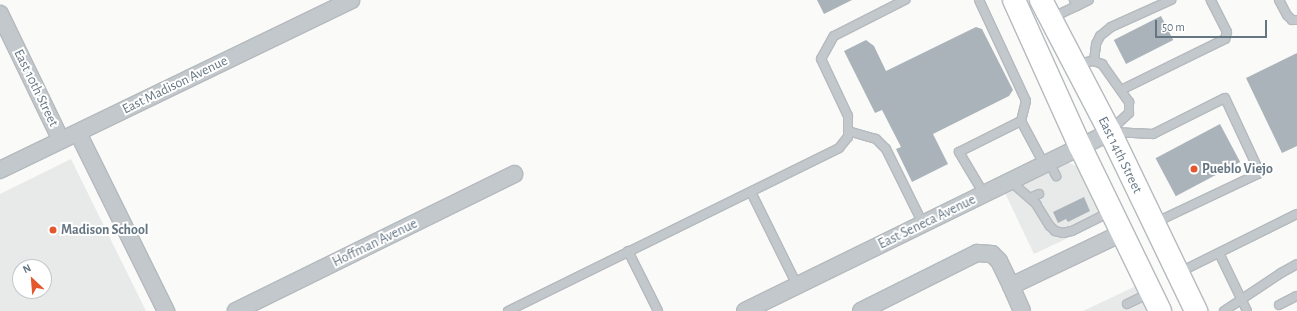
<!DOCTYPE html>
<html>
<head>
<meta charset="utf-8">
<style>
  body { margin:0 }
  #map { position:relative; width:1297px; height:311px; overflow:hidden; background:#fafaf8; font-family:"Alegreya Sans",sans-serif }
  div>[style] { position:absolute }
  .built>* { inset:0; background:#e8e9e9 }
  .building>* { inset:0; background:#aab3b9; transform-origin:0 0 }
  .roads { filter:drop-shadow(1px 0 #b5babe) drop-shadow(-1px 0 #b5babe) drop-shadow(0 1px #b5babe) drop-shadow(0 -1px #b5babe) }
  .service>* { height:8px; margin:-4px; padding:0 4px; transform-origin:4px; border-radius:4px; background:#c3c8cc }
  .minor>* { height:16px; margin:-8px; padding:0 8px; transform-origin:8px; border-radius:8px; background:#c3c8cc }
  .primary>* { height:22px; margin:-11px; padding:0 11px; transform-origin:11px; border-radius:11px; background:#fff }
  .dots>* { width:11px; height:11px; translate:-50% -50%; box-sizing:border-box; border:2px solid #fff; border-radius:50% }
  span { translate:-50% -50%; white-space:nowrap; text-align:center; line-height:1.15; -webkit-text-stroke:4px #fff; paint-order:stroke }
  .street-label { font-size:14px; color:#657683 }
  .poi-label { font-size:14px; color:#657683; font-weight:700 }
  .left { translate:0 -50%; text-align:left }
  .north { position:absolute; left:12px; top:259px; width:40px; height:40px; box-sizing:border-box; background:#fff; border:1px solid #c1c8cd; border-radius:50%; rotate:334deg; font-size:11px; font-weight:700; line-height:16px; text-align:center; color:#657683 }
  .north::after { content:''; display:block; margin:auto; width:14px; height:18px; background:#e4572e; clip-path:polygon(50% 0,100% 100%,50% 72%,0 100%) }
  .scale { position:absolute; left:1155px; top:20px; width:112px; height:18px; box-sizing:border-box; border:2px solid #657683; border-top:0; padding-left:5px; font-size:12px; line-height:14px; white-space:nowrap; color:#657683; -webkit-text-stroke:3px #fff; paint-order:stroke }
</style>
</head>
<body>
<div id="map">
  <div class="built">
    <i style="clip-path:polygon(evenodd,71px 159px,146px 311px,0 311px,0 194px,71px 159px,20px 267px,44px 267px,44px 291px,20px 291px,20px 267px)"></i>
    <i style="clip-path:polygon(1070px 163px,1078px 167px,1106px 220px,1034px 254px,1005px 193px,1062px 164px)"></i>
    <i style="clip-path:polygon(1138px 285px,1151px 311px,1083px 311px)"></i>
  </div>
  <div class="building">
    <i style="clip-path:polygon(817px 0,852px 0,824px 14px)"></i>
    <i style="left:1161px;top:16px;width:27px;height:53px;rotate:63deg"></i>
    <i style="clip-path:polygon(976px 27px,982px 29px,1013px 90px,1009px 96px,933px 134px,948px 164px,912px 182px,896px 149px,901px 147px,882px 110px,875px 113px,844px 51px,866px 40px,874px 46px,886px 71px)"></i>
    <i style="clip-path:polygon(1297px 53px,1297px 146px,1282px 153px,1246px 78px)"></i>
    <i style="left:1220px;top:124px;width:43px;height:73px;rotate:62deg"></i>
    <i style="clip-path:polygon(1084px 197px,1090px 211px,1068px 222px,1066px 219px,1058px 223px,1053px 212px)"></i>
  </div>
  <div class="roads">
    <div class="service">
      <i style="left:979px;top:0;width:111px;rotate:65deg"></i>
      <i style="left:1026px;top:101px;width:21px;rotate:104deg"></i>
      <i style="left:1021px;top:121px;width:49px;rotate:61.9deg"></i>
      <i style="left:1279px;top:0;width:17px;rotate:62deg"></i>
      <i style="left:1287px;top:15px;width:7px;rotate:45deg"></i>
      <i style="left:1292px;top:20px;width:5px"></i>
      <i style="left:1077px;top:6px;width:13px;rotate:-27deg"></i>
      <i style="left:1051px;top:18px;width:29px;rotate:-25deg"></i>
      <i style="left:1077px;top:6px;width:7px;rotate:-117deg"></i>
      <i style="left:1094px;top:61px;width:17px;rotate:-83deg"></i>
      <i style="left:1096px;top:44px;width:9px;rotate:-63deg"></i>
      <i style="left:1100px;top:36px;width:14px;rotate:-39deg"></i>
      <i style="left:1111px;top:27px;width:66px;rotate:-24.2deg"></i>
      <i style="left:1077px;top:67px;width:10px;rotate:-29deg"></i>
      <i style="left:1086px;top:62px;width:8px;rotate:-7deg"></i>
      <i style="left:1094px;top:61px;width:9px;rotate:21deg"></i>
      <i style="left:1102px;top:64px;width:47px;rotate:54.6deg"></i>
      <i style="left:1129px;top:102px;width:11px;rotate:90deg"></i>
      <i style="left:1129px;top:113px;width:26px;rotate:137deg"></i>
      <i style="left:1121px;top:90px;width:116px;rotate:-26.1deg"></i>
      <i style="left:1225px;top:39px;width:7px;rotate:-74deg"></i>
      <i style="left:1227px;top:32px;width:36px;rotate:-117deg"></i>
      <i style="left:848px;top:131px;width:29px;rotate:16deg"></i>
      <i style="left:876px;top:139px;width:14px;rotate:45deg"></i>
      <i style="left:886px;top:149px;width:84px;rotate:63.7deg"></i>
      <i style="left:1113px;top:132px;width:40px;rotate:2.9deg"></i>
      <i style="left:1153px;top:134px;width:80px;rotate:-26.6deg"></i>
      <i style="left:1225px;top:98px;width:83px;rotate:65deg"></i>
      <i style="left:1260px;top:173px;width:117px;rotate:154.7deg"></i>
      <i style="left:1049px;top:162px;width:16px;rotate:63deg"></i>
      <i style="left:1010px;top:181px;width:35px;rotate:41deg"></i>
      <i style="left:1036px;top:204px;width:26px;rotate:58deg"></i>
      <i style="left:1050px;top:226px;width:7px;rotate:45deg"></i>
      <i style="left:1055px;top:231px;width:8px;rotate:14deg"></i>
      <i style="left:1063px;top:233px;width:9px;rotate:-13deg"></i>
      <i style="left:1072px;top:231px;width:45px;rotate:-26.6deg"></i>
      <i style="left:751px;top:192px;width:104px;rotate:63.7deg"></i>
      <i style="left:984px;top:194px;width:49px;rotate:-120.8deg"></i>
      <i style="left:959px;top:152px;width:69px;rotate:-26.6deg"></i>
      <i style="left:1030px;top:198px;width:10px;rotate:-24deg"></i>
      <i style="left:628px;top:251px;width:67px;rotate:63.4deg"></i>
      <i style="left:1219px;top:253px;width:64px;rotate:64.2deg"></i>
      <i style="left:1178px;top:273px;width:133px;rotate:-26.4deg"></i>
      <i style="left:1127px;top:304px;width:25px;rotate:-26deg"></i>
      <i style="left:1279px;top:305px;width:20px;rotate:-27deg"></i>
      <i style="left:508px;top:311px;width:369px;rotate:-26.2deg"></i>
      <i style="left:839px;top:148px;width:14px;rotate:-51deg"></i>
      <i style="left:848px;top:137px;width:21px;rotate:-90deg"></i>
      <i style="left:848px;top:116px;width:63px;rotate:-115.3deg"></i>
      <i style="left:821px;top:59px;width:26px;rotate:-61deg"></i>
      <i style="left:834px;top:36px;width:80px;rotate:-26.9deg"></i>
      <i style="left:1224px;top:311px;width:69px;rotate:-33.7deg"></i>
      <i style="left:1281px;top:273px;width:18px;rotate:-29deg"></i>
    </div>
    <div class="minor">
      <i style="left:0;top:14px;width:140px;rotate:64.2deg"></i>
      <i style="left:78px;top:133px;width:199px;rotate:63.7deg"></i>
      <i style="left:0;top:170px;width:390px;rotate:-25.8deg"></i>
      <i style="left:1011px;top:286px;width:27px;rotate:66deg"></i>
      <i style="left:236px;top:311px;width:310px;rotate:-26.2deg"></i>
      <i style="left:745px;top:311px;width:407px;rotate:-26.1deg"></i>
      <i style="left:861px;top:311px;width:130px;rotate:-26.6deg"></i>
      <i style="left:977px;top:253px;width:15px;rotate:4deg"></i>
      <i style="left:992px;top:254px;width:10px;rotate:45deg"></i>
      <i style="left:999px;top:261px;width:28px;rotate:64deg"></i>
      <i style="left:1011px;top:286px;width:123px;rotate:-25.5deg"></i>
    </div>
    <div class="primary">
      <i style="left:1014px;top:0;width:160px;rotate:65.7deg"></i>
      <i style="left:1080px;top:146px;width:183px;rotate:64.1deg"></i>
      <i style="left:1041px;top:0;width:149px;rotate:62.4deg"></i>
      <i style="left:1110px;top:132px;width:199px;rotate:64.3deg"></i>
    </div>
  </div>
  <div class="dots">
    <i style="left:1194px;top:169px;background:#e4572e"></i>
    <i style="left:53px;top:230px;background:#e4572e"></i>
  </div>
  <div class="street-label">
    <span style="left:175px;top:85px;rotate:-26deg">East Madison Avenue</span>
    <span style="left:36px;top:88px;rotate:64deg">East 10th Street</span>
    <span style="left:1120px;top:155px;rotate:64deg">East 14th Street</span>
    <span style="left:927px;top:222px;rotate:-26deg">East Seneca Avenue</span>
    <span style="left:375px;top:243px;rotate:-26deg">Hoffman Avenue</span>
  </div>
  <div class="poi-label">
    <span class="left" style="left:1202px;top:169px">Pueblo Viejo</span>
    <span class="left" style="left:61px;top:230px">Madison School</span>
  </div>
  <div class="north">N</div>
  <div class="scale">50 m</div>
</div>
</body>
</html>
